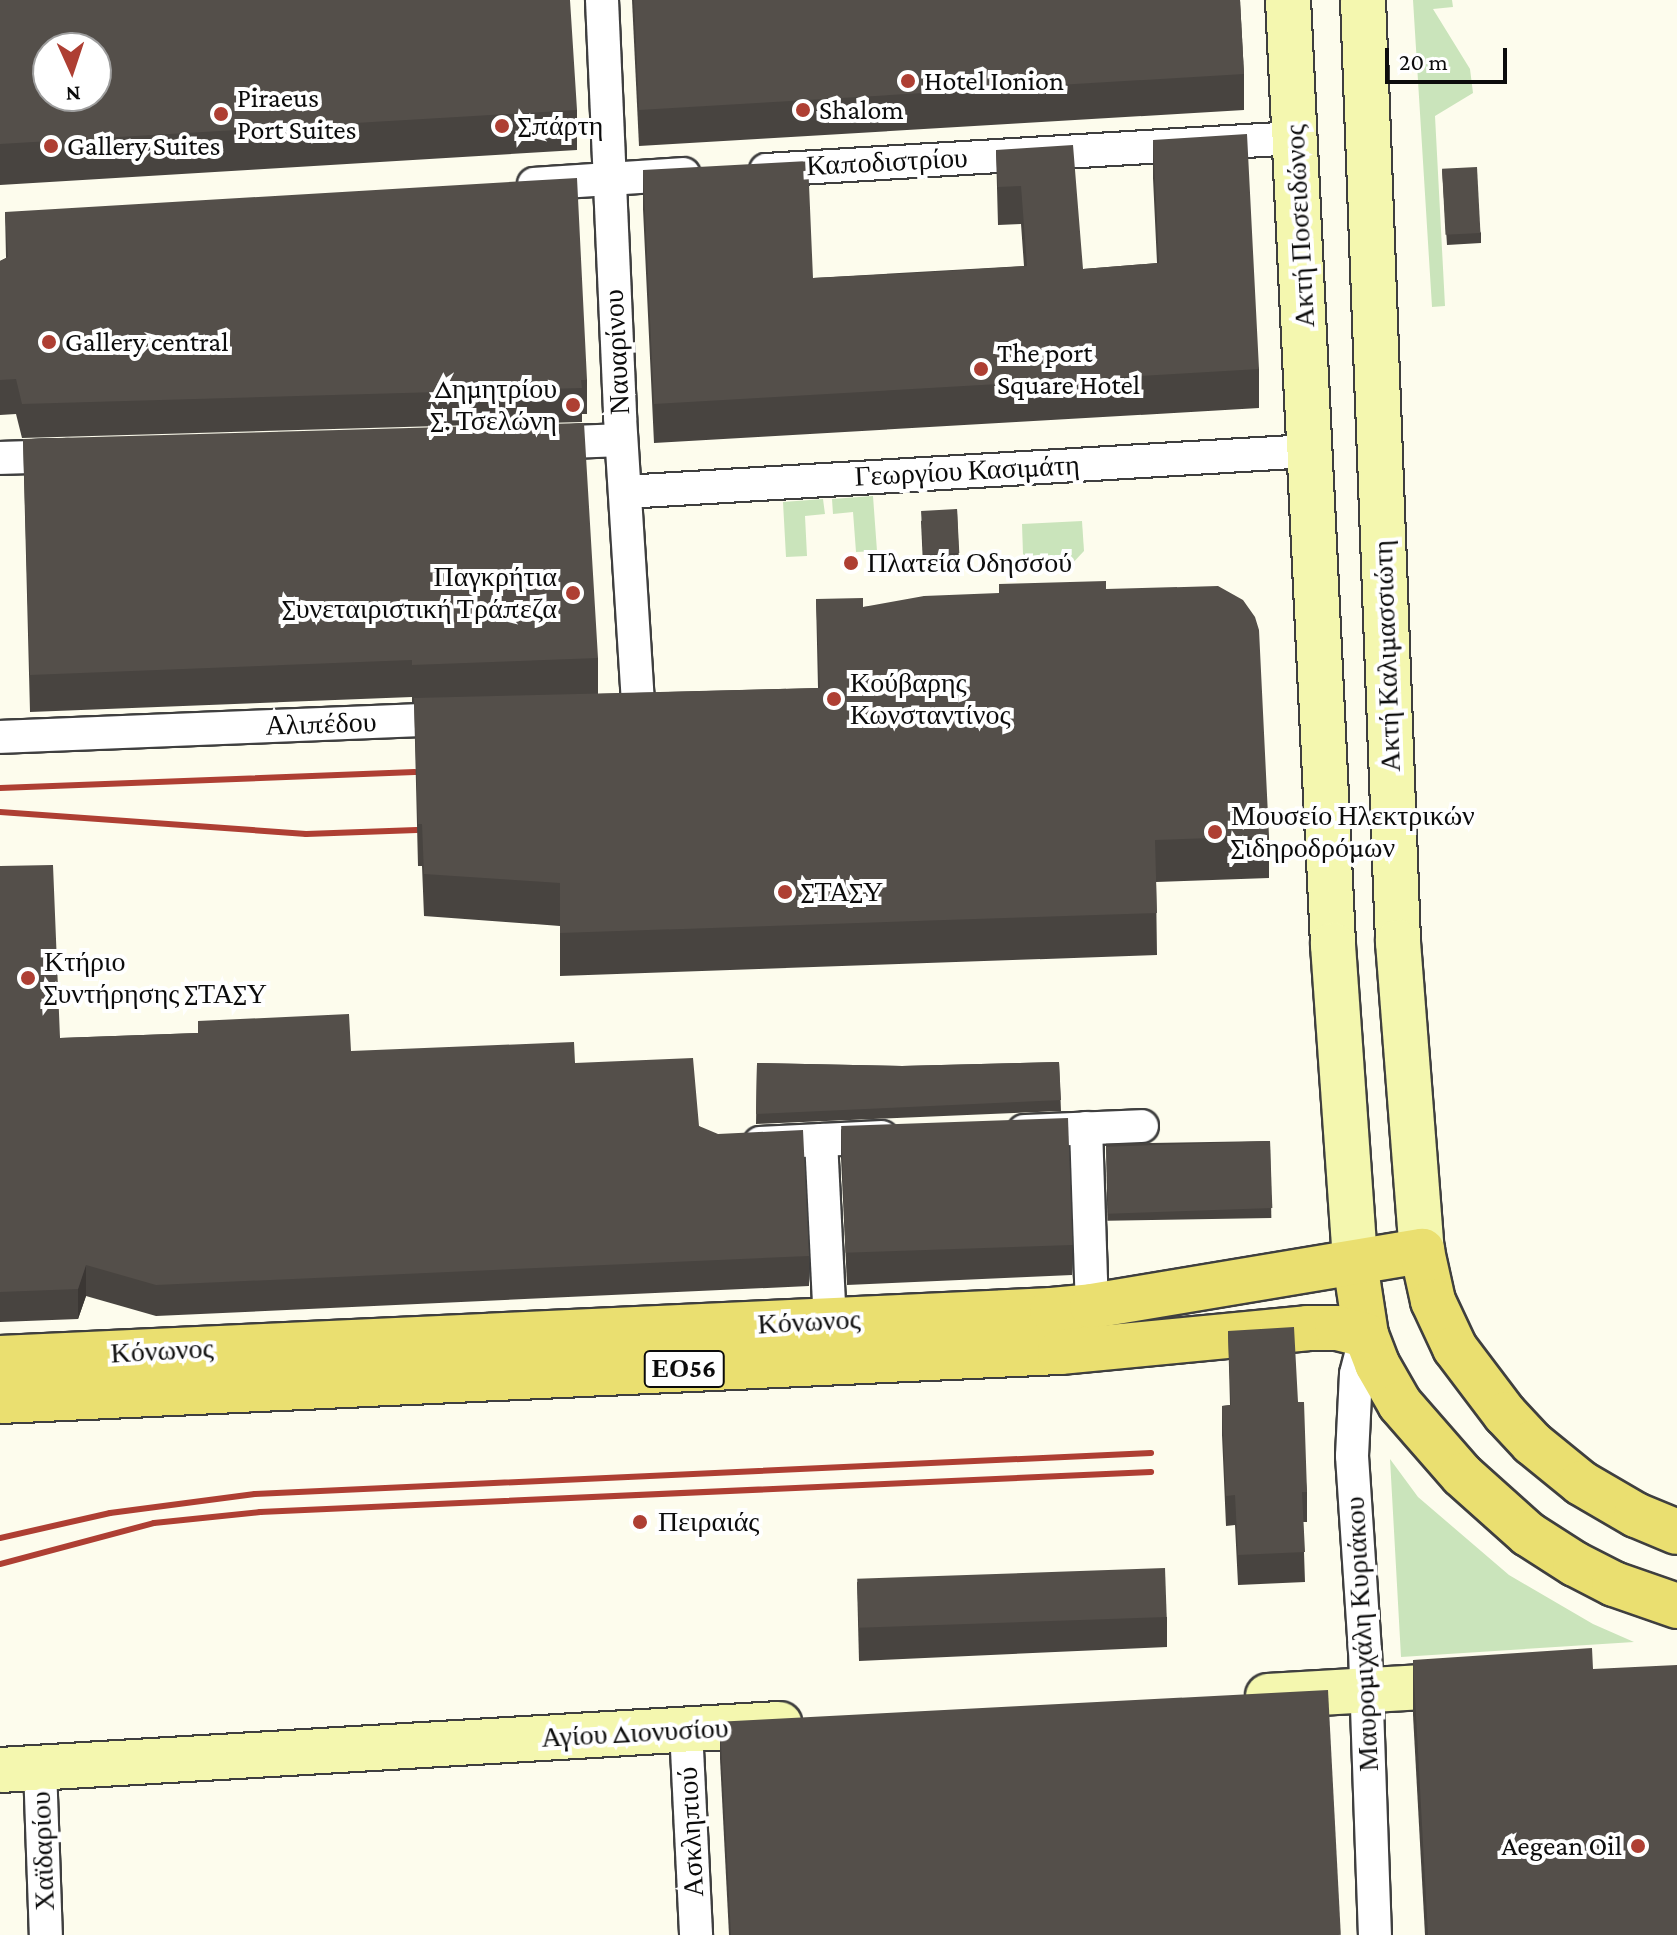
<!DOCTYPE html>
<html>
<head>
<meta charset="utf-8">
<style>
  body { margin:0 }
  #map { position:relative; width:1677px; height:1935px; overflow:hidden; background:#fdfced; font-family:"Crimson Pro",serif }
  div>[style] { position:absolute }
  .green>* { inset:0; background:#cae4bb }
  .roads { filter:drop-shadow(2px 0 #3f3f3f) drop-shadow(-2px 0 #3f3f3f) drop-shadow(0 2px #3f3f3f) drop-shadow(0 -2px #3f3f3f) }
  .minor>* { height:32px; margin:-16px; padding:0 16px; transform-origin:16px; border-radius:16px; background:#fff }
  .secondary>* { height:44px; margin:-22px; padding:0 22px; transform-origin:22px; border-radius:22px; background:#f4f7af }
  .primary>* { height:44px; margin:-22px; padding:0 22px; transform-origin:22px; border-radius:22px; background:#eadf70 }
  .rail>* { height:6px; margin:-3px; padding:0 3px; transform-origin:3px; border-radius:3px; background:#ae3f33 }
  .wall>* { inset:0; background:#484440; transform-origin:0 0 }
  .shaded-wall>* { inset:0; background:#3b3734 }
  .building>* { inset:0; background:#544f4a; transform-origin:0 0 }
  .dots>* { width:22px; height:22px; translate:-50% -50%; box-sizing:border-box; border:4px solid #fff; border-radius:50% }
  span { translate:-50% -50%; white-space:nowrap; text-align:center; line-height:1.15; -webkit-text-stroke:8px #fff; paint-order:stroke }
  .shield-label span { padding:2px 6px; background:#fff; border:2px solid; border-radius:6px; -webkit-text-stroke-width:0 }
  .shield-label { font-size:26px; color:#0c0c0c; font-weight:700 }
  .poi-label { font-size:28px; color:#0c0c0c }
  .left { translate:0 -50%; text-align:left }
  .right { translate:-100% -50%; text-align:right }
  .street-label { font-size:28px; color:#0c0c0c }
  .north { position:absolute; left:32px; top:32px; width:80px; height:80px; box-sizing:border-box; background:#fff; border:2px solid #9e9e9e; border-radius:50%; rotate:177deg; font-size:22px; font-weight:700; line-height:32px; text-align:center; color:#0c0c0c }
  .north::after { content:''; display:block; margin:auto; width:28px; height:36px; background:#ae3f33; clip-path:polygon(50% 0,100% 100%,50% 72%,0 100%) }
  .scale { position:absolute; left:1385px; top:48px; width:122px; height:36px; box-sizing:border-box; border:4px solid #0c0c0c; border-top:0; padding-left:10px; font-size:24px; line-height:28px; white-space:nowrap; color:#0c0c0c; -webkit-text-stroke:6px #fff; paint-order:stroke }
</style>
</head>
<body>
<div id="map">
  <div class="green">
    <i style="clip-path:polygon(1413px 0,1452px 0,1453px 7px,1433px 9px,1470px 69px,1473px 93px,1435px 116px,1445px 306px,1432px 307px)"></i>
    <i style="clip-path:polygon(873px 496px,877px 551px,856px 552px,853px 512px,833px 514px,832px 499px)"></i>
    <i style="clip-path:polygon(823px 499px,825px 514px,805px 516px,807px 556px,786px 557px,783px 502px)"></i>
    <i style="clip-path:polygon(1082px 521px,1084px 551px,1069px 567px,1039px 568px,1023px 554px,1022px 524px)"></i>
    <i style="clip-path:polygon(1390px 1459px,1418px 1497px,1509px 1575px,1593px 1624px,1634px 1642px,1401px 1657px)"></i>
  </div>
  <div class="roads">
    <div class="minor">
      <i style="left:602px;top:0;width:417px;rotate:87.5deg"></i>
      <i style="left:620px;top:417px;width:287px;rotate:86.4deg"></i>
      <i style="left:638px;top:703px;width:13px;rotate:138deg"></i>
      <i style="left:628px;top:712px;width:17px;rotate:177deg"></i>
      <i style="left:766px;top:170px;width:530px;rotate:-3.46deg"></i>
      <i style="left:534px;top:184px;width:150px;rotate:-3.8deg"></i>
      <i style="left:543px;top:443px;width:78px;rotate:-2.2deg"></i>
      <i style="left:0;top:458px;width:65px;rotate:-1.8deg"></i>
      <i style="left:625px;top:492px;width:685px;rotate:-3.43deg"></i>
      <i style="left:0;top:737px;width:456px;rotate:-2.3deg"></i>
      <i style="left:1086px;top:1128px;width:178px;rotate:88.1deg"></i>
      <i style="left:1024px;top:1131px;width:118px;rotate:-2.4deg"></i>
      <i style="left:821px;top:1140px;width:181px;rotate:87.2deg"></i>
      <i style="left:760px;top:1143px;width:122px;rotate:-2.8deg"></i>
      <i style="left:1366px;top:1335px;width:40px;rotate:104.4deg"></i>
      <i style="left:1356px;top:1374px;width:82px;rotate:92.8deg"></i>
      <i style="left:1352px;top:1456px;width:194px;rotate:86.2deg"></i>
      <i style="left:1365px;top:1650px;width:285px;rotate:88deg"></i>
      <i style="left:686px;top:1729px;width:206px;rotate:87.2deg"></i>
      <i style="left:40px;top:1767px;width:168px;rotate:88deg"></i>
    </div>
    <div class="secondary">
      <i style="left:1288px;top:0;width:946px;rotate:87.27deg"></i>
      <i style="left:1333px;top:945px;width:319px;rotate:86deg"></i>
      <i style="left:1363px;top:0;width:943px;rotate:87.87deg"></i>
      <i style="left:1398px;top:942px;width:310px;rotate:85.6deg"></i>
      <i style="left:1268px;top:1696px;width:207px;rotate:-3.3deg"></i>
      <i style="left:0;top:1770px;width:781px;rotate:-3.38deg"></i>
    </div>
    <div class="primary">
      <i style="left:1355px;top:1263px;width:73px;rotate:81.3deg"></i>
      <i style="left:1366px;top:1335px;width:31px;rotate:69deg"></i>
      <i style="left:1377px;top:1364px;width:46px;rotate:60.1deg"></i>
      <i style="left:1400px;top:1404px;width:94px;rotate:48.9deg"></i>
      <i style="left:1462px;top:1475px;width:89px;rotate:41.8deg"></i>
      <i style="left:1528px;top:1534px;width:56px;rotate:32.6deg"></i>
      <i style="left:1575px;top:1564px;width:44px;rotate:27.1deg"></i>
      <i style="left:1614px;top:1584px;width:67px;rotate:19.2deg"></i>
      <i style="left:0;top:1358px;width:1053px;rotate:-2.61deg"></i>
      <i style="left:1052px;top:1310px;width:40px;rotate:-5.7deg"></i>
      <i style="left:1092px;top:1306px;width:335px;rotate:-9.5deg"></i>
      <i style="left:1422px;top:1251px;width:51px;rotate:77.6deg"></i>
      <i style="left:1433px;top:1301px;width:52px;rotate:64.9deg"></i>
      <i style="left:1455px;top:1348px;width:83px;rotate:52.9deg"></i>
      <i style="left:1505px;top:1414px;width:40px;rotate:47deg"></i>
      <i style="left:1532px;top:1443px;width:63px;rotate:39.2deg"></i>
      <i style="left:1581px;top:1483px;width:64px;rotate:30.2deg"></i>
      <i style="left:1636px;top:1515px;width:44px;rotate:22.5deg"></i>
      <i style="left:0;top:1401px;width:1061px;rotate:-2.65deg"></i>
      <i style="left:1060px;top:1352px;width:248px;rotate:-5.5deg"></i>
      <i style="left:1307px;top:1328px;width:30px"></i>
      <i style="left:1337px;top:1328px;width:30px;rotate:14deg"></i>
    </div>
  </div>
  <div class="rail">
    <i style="left:0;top:788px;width:415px;rotate:-2.2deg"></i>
    <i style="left:0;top:812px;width:307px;rotate:4.1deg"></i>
    <i style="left:306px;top:834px;width:111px;rotate:-2.1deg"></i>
    <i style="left:0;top:1538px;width:113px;rotate:-12.8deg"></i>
    <i style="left:110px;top:1513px;width:146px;rotate:-7.5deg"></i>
    <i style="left:255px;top:1494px;width:897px;rotate:-2.62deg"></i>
    <i style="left:0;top:1564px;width:159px;rotate:-14.9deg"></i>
    <i style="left:154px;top:1523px;width:107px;rotate:-5.9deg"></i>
    <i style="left:260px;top:1512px;width:892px;rotate:-2.57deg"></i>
  </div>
  <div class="wall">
    <i style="clip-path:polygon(0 0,577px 110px,577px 150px,0 185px)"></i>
    <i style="clip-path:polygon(632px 0,1240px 0,1244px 74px,1244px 110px,639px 146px)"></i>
    <i style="clip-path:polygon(1153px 140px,1259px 369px,1259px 408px,654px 443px,643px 209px,643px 170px,813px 278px,1024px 266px,1021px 224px,998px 225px,996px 150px,1083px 269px,1157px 263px,1153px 178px)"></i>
    <i style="clip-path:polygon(1442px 169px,1481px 233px,1481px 243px,1447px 245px)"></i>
    <i style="clip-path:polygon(5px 212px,587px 380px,587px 414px,582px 414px,582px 422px,22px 438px,16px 414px,0 415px,0 261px,6px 258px)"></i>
    <i style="clip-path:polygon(23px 439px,598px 658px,598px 694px,818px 688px,816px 599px,863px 607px,1106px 589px,1269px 836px,1269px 878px,1156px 882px,1157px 955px,560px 976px,560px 926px,424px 916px,422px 866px,418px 866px,414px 702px,412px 702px,412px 697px,30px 712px)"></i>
    <i style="clip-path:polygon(957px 509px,959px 563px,923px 565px,921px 521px)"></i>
    <i style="clip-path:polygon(0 866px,60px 1038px,198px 1033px,198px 1021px,351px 1051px,575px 1063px,699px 1126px,809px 1256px,809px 1286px,156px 1316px,86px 1296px,78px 1319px,0 1322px)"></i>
    <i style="clip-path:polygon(1059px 1062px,1061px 1111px,756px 1124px,757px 1063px,902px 1066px)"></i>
    <i style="clip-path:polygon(841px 1129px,1072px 1245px,1072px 1275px,847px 1285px,841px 1158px)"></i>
    <i style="left:1270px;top:1141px;width:77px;height:164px;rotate:89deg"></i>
    <i style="clip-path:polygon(1228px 1331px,1298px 1402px,1307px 1492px,1307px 1522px,1303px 1522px,1305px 1582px,1238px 1585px,1235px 1525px,1226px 1526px,1222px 1435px,1222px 1406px,1230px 1405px)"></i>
    <i style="clip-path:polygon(857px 1582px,1167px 1617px,1167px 1647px,859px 1661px)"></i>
    <i style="clip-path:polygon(1413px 1660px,1593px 1669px,1677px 1935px,1425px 1935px,1413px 1715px)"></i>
    <i style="clip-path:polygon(720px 1724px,1341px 1935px,729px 1935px,720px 1759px)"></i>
  </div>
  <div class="shaded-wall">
    <i style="clip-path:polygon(86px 1265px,86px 1296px,78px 1319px,78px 1289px)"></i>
  </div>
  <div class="building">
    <i style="clip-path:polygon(evenodd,0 0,570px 0,577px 110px,0 144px,0 0,48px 48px,96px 48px,96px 96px,48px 96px,48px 48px)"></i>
    <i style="clip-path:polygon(634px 0,1240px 0,1244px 74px,639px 110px)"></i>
    <i style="clip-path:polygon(1247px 134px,1259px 369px,654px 404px,643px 170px,808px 161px,813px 278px,915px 273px,1027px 266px,1021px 186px,998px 187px,996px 150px,1073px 145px,1083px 269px,1159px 263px,1153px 140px)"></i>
    <i style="left:1477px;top:167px;width:66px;height:35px;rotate:87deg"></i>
    <i style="clip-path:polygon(577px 178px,587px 380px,581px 380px,582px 388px,22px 404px,16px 379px,0 380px,0 261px,8px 257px,5px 212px)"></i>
    <i style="clip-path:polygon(584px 423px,598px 658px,412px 665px,412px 660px,30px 675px,23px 439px)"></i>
    <i style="left:957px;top:509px;width:44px;height:36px;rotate:87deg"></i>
    <i style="clip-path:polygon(1106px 581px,1106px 589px,1218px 586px,1243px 600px,1255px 617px,1259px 630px,1269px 836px,1155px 840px,1157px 913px,560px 933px,560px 883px,424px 874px,422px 824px,418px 824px,414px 698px,820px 688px,816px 599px,863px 598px,863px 607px,924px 596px,999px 593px,999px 584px)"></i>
    <i style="clip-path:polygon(53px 865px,60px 1038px,198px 1033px,198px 1021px,349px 1014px,351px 1051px,574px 1042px,575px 1063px,693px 1058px,699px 1126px,718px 1134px,803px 1130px,809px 1256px,156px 1285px,86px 1265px,78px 1289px,0 1292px,0 866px)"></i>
    <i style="clip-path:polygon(1059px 1062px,1061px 1100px,756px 1114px,757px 1063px,902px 1066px)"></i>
    <i style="left:1068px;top:1118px;width:127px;height:227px;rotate:88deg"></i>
    <i style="left:1270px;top:1141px;width:67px;height:164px;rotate:88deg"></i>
    <i style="clip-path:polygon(1294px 1327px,1298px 1402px,1304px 1402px,1307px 1492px,1302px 1492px,1305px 1552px,1238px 1555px,1235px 1495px,1226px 1496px,1222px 1406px,1231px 1405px,1228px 1331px)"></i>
    <i style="left:1165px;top:1568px;width:49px;height:308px;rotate:88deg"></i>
    <i style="clip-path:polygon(1592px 1648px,1593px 1669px,1677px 1665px,1677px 1935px,1428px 1935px,1413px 1660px)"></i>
    <i style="left:1328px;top:1690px;width:245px;height:609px;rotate:87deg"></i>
  </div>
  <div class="dots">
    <i style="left:908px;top:81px;background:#ae3f33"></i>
    <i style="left:803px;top:110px;background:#ae3f33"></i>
    <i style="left:221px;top:114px;background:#ae3f33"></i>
    <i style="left:502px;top:126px;background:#ae3f33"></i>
    <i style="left:51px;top:146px;background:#ae3f33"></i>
    <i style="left:49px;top:342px;background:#ae3f33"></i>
    <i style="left:981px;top:369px;background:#ae3f33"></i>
    <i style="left:573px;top:405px;background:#ae3f33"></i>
    <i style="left:851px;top:563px;background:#ae3f33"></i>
    <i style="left:573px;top:593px;background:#ae3f33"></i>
    <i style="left:834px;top:699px;background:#ae3f33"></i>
    <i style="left:1215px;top:832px;background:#ae3f33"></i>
    <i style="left:785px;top:892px;background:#ae3f33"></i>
    <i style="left:28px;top:978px;background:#ae3f33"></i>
    <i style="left:640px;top:1522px;background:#ae3f33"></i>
    <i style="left:1638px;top:1846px;background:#ae3f33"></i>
  </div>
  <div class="shield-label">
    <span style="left:684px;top:1369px">ΕΟ56</span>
  </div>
  <div class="poi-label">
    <span class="left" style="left:924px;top:81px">Hotel Ionion</span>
    <span class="left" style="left:237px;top:114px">Piraeus<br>Port Suites</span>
    <span class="left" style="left:819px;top:110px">Shalom</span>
    <span class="left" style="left:518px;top:126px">Σπάρτη</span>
    <span class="left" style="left:67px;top:146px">Gallery Suites</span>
    <span class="left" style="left:65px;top:342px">Gallery central</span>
    <span class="left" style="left:997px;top:369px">The port<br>Square Hotel</span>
    <span class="right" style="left:557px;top:405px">Δημητρίου<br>Σ. Τσελώνη</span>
    <span class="left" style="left:867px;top:563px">Πλατεία Οδησσού</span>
    <span class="right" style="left:557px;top:593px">Παγκρήτια<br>Συνεταιριστική Τράπεζα</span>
    <span class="left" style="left:850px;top:699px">Κούβαρης<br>Κωνσταντίνος</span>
    <span class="left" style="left:1231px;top:832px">Μουσείο Ηλεκτρικών<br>Σιδηροδρόμων</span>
    <span class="left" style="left:801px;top:892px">ΣΤΑΣΥ</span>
    <span class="left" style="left:44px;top:978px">Κτήριο<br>Συντήρησης ΣΤΑΣΥ</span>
    <span class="left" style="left:658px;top:1522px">Πειραιάς</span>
    <span class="right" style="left:1622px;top:1846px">Aegean Oil</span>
  </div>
  <div class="street-label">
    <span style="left:887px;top:162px;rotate:-3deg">Καποδιστρίου</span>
    <span style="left:1300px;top:226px;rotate:-93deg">Ακτή Ποσειδώνος</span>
    <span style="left:617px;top:352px;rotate:-93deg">Ναυαρίνου</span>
    <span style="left:967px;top:471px;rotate:-3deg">Γεωργίου Κασιμάτη</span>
    <span style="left:1387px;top:656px;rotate:-92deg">Ακτή Καλιμασσιώτη</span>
    <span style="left:321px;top:724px;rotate:-2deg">Αλιπέδου</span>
    <span style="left:809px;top:1322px;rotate:-3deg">Κόνωνος</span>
    <span style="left:162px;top:1351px;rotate:-3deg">Κόνωνος</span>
    <span style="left:1362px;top:1634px;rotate:-93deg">Μαυρομιχάλη Κυριάκου</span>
    <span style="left:635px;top:1733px;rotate:-3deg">Αγίου Διονυσίου</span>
    <span style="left:691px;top:1832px;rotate:-93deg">Ασκληπιού</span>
    <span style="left:43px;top:1851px;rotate:-92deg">Χαϊδαρίου</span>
  </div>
  <div class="north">N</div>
  <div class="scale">20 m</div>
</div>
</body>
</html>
